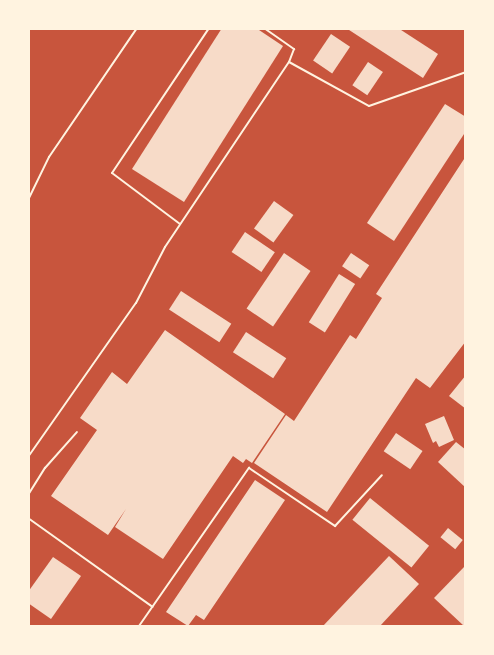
<!DOCTYPE html>
<html>
<head>
<meta charset="utf-8">
<style>
  body { margin:0 }
  #map { position:relative; width:494px; height:655px; overflow:hidden; background:#c8553d; font-family:Manrope,sans-serif }
  div>[style] { position:absolute }
  .building>* { inset:0; background:#f7dbc8; transform-origin:0 0 }
  .service>* { height:2px; margin:-1px; padding:0 1px; transform-origin:1px; border-radius:1px; background:#fff3e0 }
  span { translate:-50% -50%; white-space:nowrap; text-align:center; line-height:1.15; -webkit-text-stroke:5px #fff3e0; paint-order:stroke }
  .frame { position:absolute; inset:0; border:30px solid #fff3e0; pointer-events:none }
</style>
</head>
<body>
<div id="map">
  <div class="building">
    <i style="clip-path:polygon(222px 28px,256px 28px,283px 46px,184px 202px,132px 169px)"></i>
    <i style="clip-path:polygon(346px 28px,398px 28px,438px 54px,423px 78px)"></i>
    <i style="left:331px;top:34px;width:23px;height:32px;rotate:34deg"></i>
    <i style="left:368px;top:62px;width:18px;height:28px;rotate:34deg"></i>
    <i style="clip-path:polygon(445px 104px,466px 117px,466px 131px,394px 241px,367px 223px)"></i>
    <i style="clip-path:polygon(466px 156px,466px 341px,430px 388px,416px 378px,327px 512px,254px 463px,286px 415px,294px 421px,350px 335px,356px 339px,382px 298px,376px 294px)"></i>
    <i style="left:274px;top:201px;width:24px;height:34px;rotate:36deg"></i>
    <i style="left:245px;top:232px;width:36px;height:24px;rotate:34deg"></i>
    <i style="left:284px;top:253px;width:32px;height:67px;rotate:34deg"></i>
    <i style="left:351px;top:253px;width:22px;height:16px;rotate:34deg"></i>
    <i style="left:339px;top:274px;width:19px;height:57px;rotate:32deg"></i>
    <i style="left:181px;top:291px;width:60px;height:22px;rotate:33deg"></i>
    <i style="clip-path:polygon(165px 330px,285px 414px,252px 463px,246px 459px,243px 463px,233px 456px,163px 559px,115px 527px,126px 509px,108px 535px,51px 496px,97px 430px,80px 418px,112px 372px,127px 384px)"></i>
    <i style="left:246px;top:332px;width:48px;height:24px;rotate:33deg"></i>
    <i style="clip-path:polygon(466px 375px,466px 409px,449px 396px)"></i>
    <i style="clip-path:polygon(444px 416px,454px 440px,439px 447px,436px 441px,433px 443px,425px 424px)"></i>
    <i style="left:396px;top:433px;width:32px;height:22px;rotate:34deg"></i>
    <i style="clip-path:polygon(456px 442px,466px 450px,466px 488px,438px 462px)"></i>
    <i style="clip-path:polygon(255px 480px,285px 500px,204px 620px,196px 615px,188px 626px,166px 612px)"></i>
    <i style="left:370px;top:498px;width:76px;height:28px;rotate:39deg"></i>
    <i style="left:448px;top:528px;width:19px;height:12px;rotate:39deg"></i>
    <i style="clip-path:polygon(389px 556px,419px 584px,380px 626px,323px 626px)"></i>
    <i style="clip-path:polygon(53px 557px,81px 576px,51px 619px,28px 603px,28px 592px)"></i>
    <i style="clip-path:polygon(466px 565px,466px 626px,464px 626px,434px 598px)"></i>
  </div>
  <div class="service">
    <i style="left:264px;top:28px;width:37px;rotate:35deg"></i>
    <i style="left:294px;top:49px;width:14px;rotate:111deg"></i>
    <i style="left:28px;top:200px;width:48px;rotate:-64deg"></i>
    <i style="left:49px;top:157px;width:156px;rotate:-55.7deg"></i>
    <i style="left:180px;top:224px;width:85px;rotate:-143.1deg"></i>
    <i style="left:112px;top:173px;width:174px;rotate:-56.2deg"></i>
    <i style="left:28px;top:457px;width:188px;rotate:-55deg"></i>
    <i style="left:136px;top:303px;width:63px;rotate:-62.6deg"></i>
    <i style="left:165px;top:247px;width:223px;rotate:-56.2deg"></i>
    <i style="left:289px;top:62px;width:91px;rotate:28.8deg"></i>
    <i style="left:369px;top:106px;width:103px;rotate:-19.3deg"></i>
    <i style="left:28px;top:495px;width:32px;rotate:-58deg"></i>
    <i style="left:45px;top:468px;width:48px;rotate:-48.4deg"></i>
    <i style="left:28px;top:518px;width:153px;rotate:35.5deg"></i>
    <i style="left:139px;top:626px;width:193px;rotate:-55.2deg"></i>
    <i style="left:249px;top:468px;width:104px;rotate:34deg"></i>
    <i style="left:335px;top:526px;width:69px;rotate:-47.3deg"></i>
  </div>
  <div class="frame"></div>
</div>
</body>
</html>
